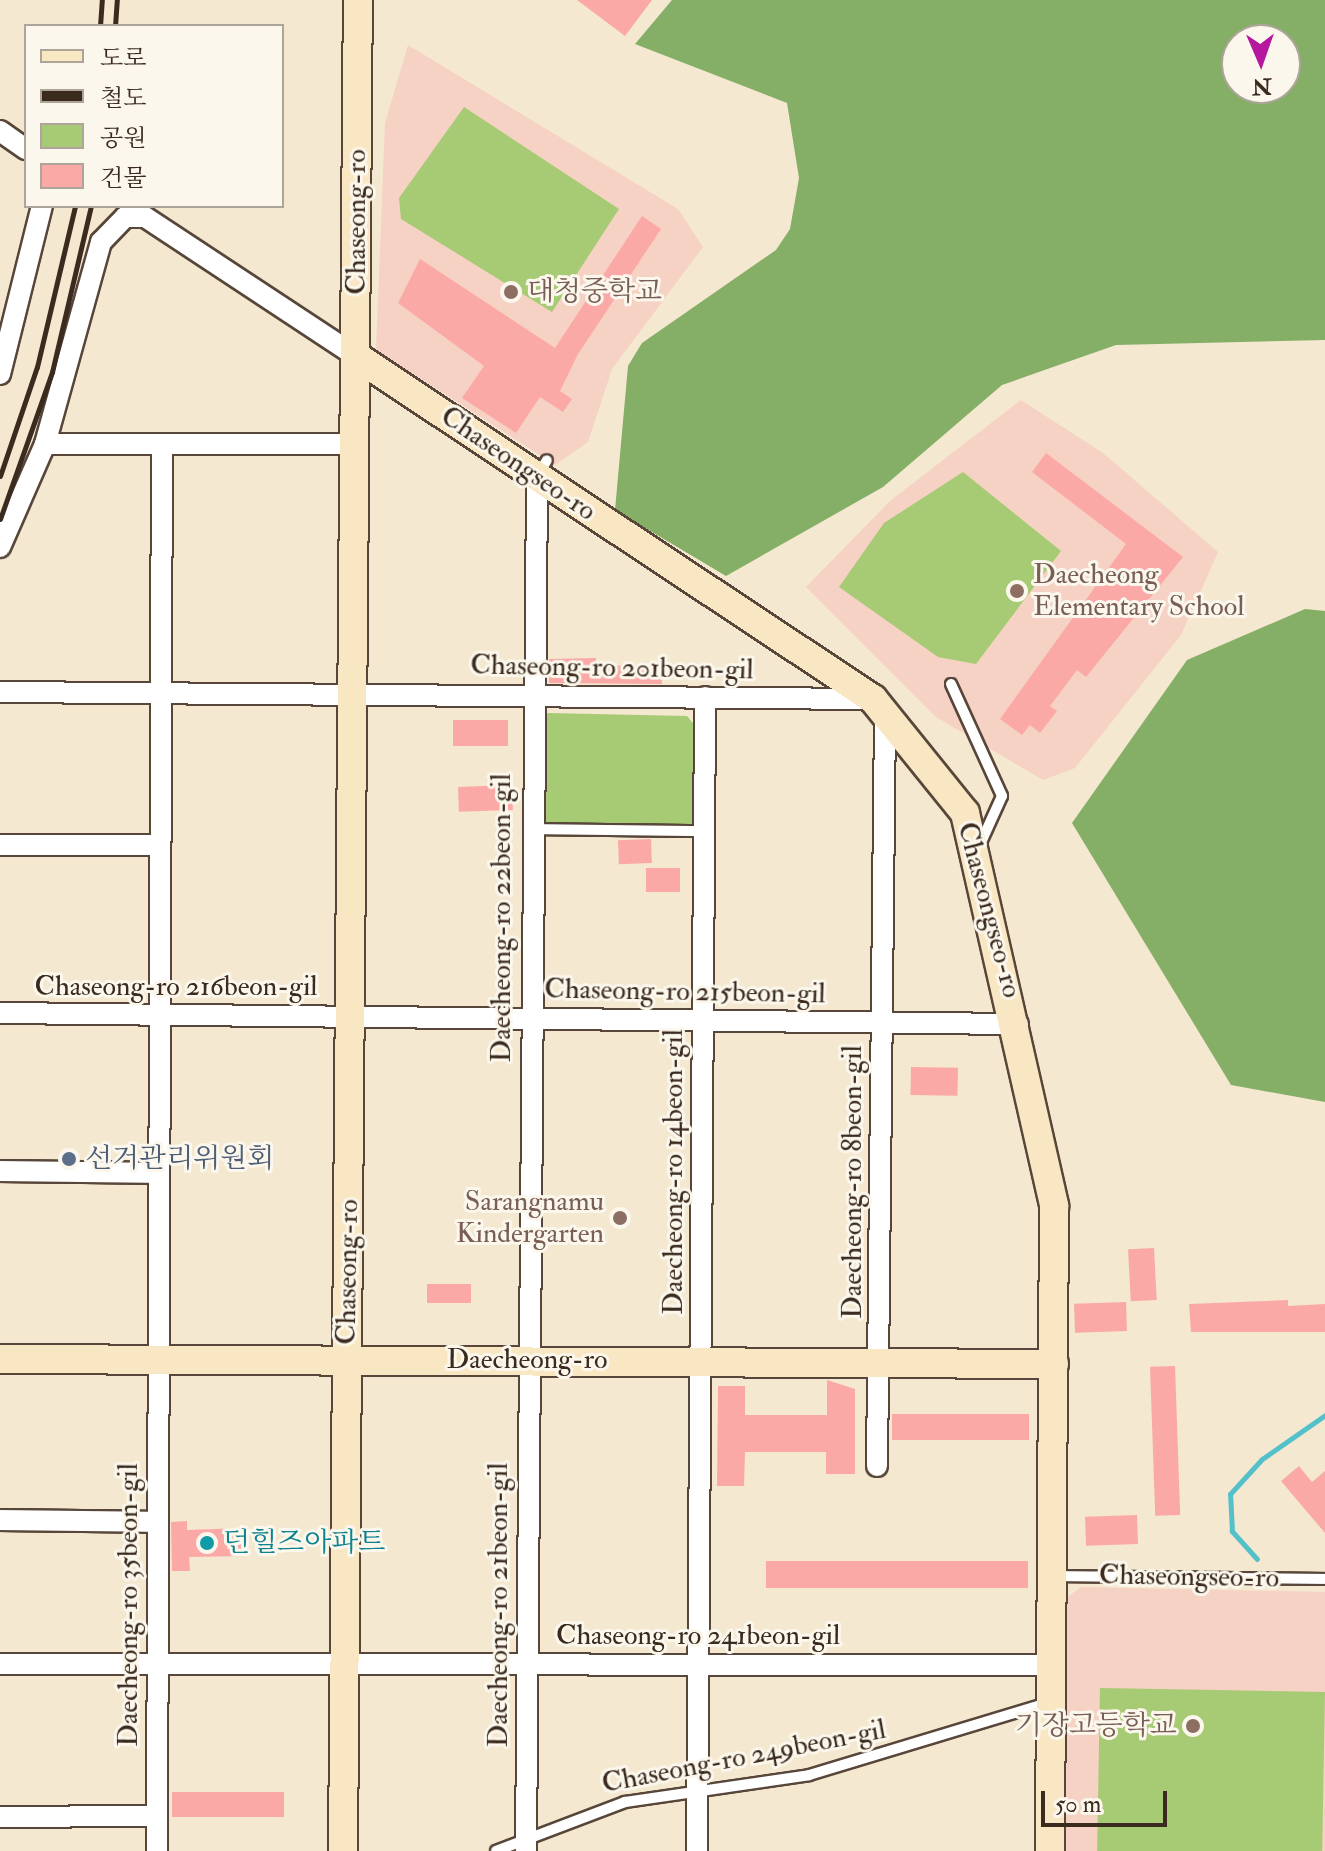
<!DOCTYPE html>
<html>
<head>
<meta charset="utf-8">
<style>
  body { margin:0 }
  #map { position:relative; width:1325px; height:1851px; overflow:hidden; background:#f4e8d0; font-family:"IM FELL Double Pica","Noto Serif KR",serif }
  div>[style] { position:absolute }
  .built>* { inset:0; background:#f6d2c4 }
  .green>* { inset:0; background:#a7ca74; transform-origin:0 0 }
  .forest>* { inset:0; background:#85ae66 }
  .stream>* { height:5px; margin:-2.5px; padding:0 2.5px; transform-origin:2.5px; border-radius:2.5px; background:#54c1ca }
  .building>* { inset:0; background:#fba9a6; transform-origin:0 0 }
  .roads { filter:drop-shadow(2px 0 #574639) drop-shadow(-2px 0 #574639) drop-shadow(0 2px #574639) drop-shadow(0 -2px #574639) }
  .lane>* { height:10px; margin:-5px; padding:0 5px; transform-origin:5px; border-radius:5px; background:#fff }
  .street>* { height:20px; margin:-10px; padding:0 10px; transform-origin:10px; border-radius:10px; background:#fff }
  .secondary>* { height:28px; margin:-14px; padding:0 14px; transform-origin:14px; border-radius:14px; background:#f9e7c3 }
  .rail>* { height:5px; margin:-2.5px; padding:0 2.5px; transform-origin:2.5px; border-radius:2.5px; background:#3b2a1e }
  .dots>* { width:22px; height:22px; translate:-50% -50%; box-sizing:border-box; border:4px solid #fbf7ec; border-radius:50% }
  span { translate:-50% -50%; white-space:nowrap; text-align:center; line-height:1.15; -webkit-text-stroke:6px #fbf7ec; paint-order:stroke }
  .street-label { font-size:28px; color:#3b2a1e }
  .education-label { font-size:28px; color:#785e54 }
  .left { translate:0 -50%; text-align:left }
  .right { translate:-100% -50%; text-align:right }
  .service-label { font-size:28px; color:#4e5e75 }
  .culture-label { font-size:28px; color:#0d838f }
  .legend { position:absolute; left:24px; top:24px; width:260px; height:184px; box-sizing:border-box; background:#fbf7ec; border:2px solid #aea59a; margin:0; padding:10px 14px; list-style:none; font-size:24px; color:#3b2a1e }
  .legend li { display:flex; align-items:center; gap:16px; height:40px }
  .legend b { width:40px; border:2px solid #aea59a }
  .north { position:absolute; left:1221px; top:24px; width:80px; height:80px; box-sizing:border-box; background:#fbf7ec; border:2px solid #aea59a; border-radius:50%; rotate:178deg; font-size:22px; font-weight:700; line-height:32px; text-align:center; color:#3b2a1e }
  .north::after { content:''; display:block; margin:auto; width:28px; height:36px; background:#b5179e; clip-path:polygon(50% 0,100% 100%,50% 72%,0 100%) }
  .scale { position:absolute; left:1041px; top:1791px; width:126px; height:36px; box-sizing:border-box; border:4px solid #3b2a1e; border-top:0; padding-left:10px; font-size:24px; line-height:28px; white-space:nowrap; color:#3b2a1e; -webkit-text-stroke:6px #fbf7ec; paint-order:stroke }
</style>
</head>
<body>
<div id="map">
  <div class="built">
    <i style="clip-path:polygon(408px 45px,678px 209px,703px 247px,612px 369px,588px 442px,555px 465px,376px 350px,385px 123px)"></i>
    <i style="clip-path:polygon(1021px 400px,1103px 453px,1218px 552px,1181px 635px,1075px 768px,1043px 780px,936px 717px,806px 587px,890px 501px)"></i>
    <i style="clip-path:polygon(1081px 1587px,1325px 1592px,1325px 1851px,1060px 1851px,1062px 1601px)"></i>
  </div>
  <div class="green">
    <i style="clip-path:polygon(464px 107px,619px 209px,552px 312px,401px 219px,399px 198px)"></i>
    <i style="clip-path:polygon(963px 472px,1061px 551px,976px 664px,938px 657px,839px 587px,884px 523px)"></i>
    <i style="clip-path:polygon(548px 713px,687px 716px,697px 728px,696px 821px,684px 829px,549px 827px,540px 820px,539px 720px)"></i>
    <i style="left:1100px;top:1688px;width:225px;height:163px;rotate:1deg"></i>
  </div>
  <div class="forest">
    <i style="clip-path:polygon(evenodd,672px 0,1325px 0,1325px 340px,1116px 345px,1002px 385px,883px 487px,726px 576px,615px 510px,628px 366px,642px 343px,776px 250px,790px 229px,799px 178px,787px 103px,635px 44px,672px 0,1237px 40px,1285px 40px,1285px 88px,1237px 88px,1237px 40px)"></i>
    <i style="clip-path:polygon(1305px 609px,1325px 611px,1325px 1102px,1231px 1085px,1072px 823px,1187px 660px)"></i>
  </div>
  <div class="stream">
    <i style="left:1257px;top:1559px;width:38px;rotate:-132deg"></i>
    <i style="left:1232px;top:1531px;width:37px;rotate:-93deg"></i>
    <i style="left:1230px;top:1494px;width:47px;rotate:-47.6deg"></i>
    <i style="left:1262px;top:1459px;width:77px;rotate:-34.9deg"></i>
  </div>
  <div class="building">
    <i style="clip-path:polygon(577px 0,652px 0,625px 36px)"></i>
    <i style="clip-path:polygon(642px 216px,661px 229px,578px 354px,560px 391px,572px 399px,563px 412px,540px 397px,516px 433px,462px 398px,484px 366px,398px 303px,420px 259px,555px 348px)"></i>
    <i style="clip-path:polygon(1046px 453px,1183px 557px,1086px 677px,1077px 670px,1050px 706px,1057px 711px,1040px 733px,1030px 725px,1022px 735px,1000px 719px,1126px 544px,1032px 472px)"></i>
    <i style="clip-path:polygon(596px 658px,596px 666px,661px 665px,662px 684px,549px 683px,549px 659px)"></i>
    <i style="left:453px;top:720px;width:55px;height:26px"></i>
    <i style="left:512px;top:785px;width:25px;height:54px;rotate:88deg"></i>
    <i style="left:651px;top:839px;width:24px;height:33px;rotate:88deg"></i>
    <i style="left:680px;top:868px;width:24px;height:34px;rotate:90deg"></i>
    <i style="left:911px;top:1067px;width:47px;height:28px;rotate:1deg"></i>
    <i style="left:1154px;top:1248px;width:52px;height:26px;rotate:87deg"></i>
    <i style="left:471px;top:1284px;width:19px;height:44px;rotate:90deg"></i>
    <i style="clip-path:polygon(1288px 1300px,1288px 1306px,1325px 1304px,1325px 1332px,1191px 1332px,1189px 1304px)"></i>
    <i style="left:1126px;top:1302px;width:29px;height:52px;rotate:88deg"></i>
    <i style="left:1175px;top:1366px;width:149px;height:25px;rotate:88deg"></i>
    <i style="clip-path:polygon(827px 1380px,855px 1389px,855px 1474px,826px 1474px,826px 1452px,745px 1452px,744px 1486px,717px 1486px,718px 1386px,745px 1386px,745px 1415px,827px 1415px)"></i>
    <i style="left:1029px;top:1414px;width:26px;height:137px;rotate:90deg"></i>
    <i style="clip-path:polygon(1299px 1466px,1312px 1482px,1325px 1471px,1325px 1533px,1281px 1481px)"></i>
    <i style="left:1137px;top:1515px;width:29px;height:52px;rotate:88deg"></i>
    <i style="clip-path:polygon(187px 1521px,187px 1530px,243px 1528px,244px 1556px,189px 1557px,190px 1571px,172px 1571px,171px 1522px)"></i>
    <i style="left:1028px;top:1561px;width:27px;height:262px;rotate:90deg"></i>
    <i style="left:172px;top:1792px;width:112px;height:25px"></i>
  </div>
  <div class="roads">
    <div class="lane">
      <i style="left:538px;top:475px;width:17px;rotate:-59deg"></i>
      <i style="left:951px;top:684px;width:123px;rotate:65.5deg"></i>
      <i style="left:1002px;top:796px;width:58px;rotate:114.4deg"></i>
      <i style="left:531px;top:829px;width:174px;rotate:0.7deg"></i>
      <i style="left:1054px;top:1576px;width:271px;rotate:0.6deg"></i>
      <i style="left:496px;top:1851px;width:138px;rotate:-20.8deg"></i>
      <i style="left:625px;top:1802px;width:186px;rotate:-8.3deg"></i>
      <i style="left:809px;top:1775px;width:250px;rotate:-16.8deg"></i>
    </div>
    <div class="street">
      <i style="left:0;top:131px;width:32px;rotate:35deg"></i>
      <i style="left:0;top:374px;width:173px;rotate:-76deg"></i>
      <i style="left:45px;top:444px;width:307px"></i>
      <i style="left:0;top:547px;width:112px;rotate:-66.4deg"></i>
      <i style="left:45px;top:444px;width:210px;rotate:-74.5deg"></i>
      <i style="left:101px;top:242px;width:35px;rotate:-46deg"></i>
      <i style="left:125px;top:217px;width:20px"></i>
      <i style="left:145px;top:217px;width:254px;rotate:33.4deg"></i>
      <i style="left:0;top:692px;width:873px;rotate:0.46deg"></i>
      <i style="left:0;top:845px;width:157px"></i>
      <i style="left:0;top:1013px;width:1018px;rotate:0.62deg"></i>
      <i style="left:0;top:1171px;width:157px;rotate:0.7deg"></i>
      <i style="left:877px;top:1466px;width:751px;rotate:-89.39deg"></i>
      <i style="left:0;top:1520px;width:158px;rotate:0.7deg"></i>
      <i style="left:0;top:1664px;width:1051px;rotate:0.05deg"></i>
      <i style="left:0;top:1817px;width:157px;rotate:-0.4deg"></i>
      <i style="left:157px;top:1851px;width:1406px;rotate:-89.8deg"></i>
      <i style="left:526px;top:1851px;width:1374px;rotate:-89.54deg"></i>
      <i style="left:697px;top:1851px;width:1154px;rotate:-89.6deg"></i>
    </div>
    <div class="secondary">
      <i style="left:357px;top:357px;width:619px;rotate:33.54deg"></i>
      <i style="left:873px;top:699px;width:146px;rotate:51.1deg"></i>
      <i style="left:965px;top:813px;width:403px;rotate:77.2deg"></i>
      <i style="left:1054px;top:1206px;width:645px;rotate:90.36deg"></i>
      <i style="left:0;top:1359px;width:1054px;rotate:0.27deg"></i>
      <i style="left:343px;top:1851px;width:1851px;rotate:-89.54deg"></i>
    </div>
  </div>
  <div class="rail">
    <i style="left:100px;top:26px;width:26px;rotate:-86deg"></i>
    <i style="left:115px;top:26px;width:26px;rotate:-86deg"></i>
    <i style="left:0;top:476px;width:115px;rotate:-71.3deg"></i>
    <i style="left:37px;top:367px;width:165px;rotate:-76.7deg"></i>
    <i style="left:0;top:519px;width:156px;rotate:-70.5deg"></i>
    <i style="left:52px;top:372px;width:171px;rotate:-76.8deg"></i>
  </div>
  <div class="dots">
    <i style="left:511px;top:292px;background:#8d6e63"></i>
    <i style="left:1017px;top:591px;background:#8d6e63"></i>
    <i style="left:69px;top:1159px;background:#5c6f8a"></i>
    <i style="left:620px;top:1218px;background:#8d6e63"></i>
    <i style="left:207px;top:1543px;background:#0f9aa8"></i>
    <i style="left:1193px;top:1726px;background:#8d6e63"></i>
  </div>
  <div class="street-label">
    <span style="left:357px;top:222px;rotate:-90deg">Chaseong-ro</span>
    <span style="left:518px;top:464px;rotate:34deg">Chaseongseo-ro</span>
    <span style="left:612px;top:668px;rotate:1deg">Chaseong-ro 201beon-gil</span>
    <span style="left:989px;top:910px;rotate:75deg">Chaseongseo-ro</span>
    <span style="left:502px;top:918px;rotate:-90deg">Daecheong-ro 22beon-gil</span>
    <span style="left:176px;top:987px">Chaseong-ro 216beon-gil</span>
    <span style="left:685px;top:992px;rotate:1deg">Chaseong-ro 215beon-gil</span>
    <span style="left:674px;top:1172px;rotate:-90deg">Daecheong-ro 14beon-gil</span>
    <span style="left:853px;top:1182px;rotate:-90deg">Daecheong-ro 8beon-gil</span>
    <span style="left:348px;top:1272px;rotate:-89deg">Chaseong-ro</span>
    <span style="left:527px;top:1360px">Daecheong-ro</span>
    <span style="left:1189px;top:1577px;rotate:1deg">Chaseongseo-ro</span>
    <span style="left:129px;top:1605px;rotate:-90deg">Daecheong-ro 35beon-gil</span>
    <span style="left:499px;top:1605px;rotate:-90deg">Daecheong-ro 21beon-gil</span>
    <span style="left:698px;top:1636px">Chaseong-ro 241beon-gil</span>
    <span style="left:744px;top:1757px;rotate:-11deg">Chaseong-ro 249beon-gil</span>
  </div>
  <div class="education-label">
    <span class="left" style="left:527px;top:292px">대청중학교</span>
    <span class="left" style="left:1033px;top:591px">Daecheong<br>Elementary School</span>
    <span class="right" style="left:604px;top:1218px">Sarangnamu<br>Kindergarten</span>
    <span class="right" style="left:1177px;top:1726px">기장고등학교</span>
  </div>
  <div class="service-label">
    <span class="left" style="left:85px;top:1159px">선거관리위원회</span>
  </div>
  <div class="culture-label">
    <span class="left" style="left:223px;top:1543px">던힐즈아파트</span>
  </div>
  <ul class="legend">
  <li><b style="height:10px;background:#f9e7c3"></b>도로</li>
  <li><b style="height:10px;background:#3b2a1e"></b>철도</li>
  <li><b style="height:22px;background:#a7ca74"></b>공원</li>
  <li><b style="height:22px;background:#fba9a6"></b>건물</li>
  </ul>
  <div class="north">N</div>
  <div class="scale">50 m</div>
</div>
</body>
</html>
